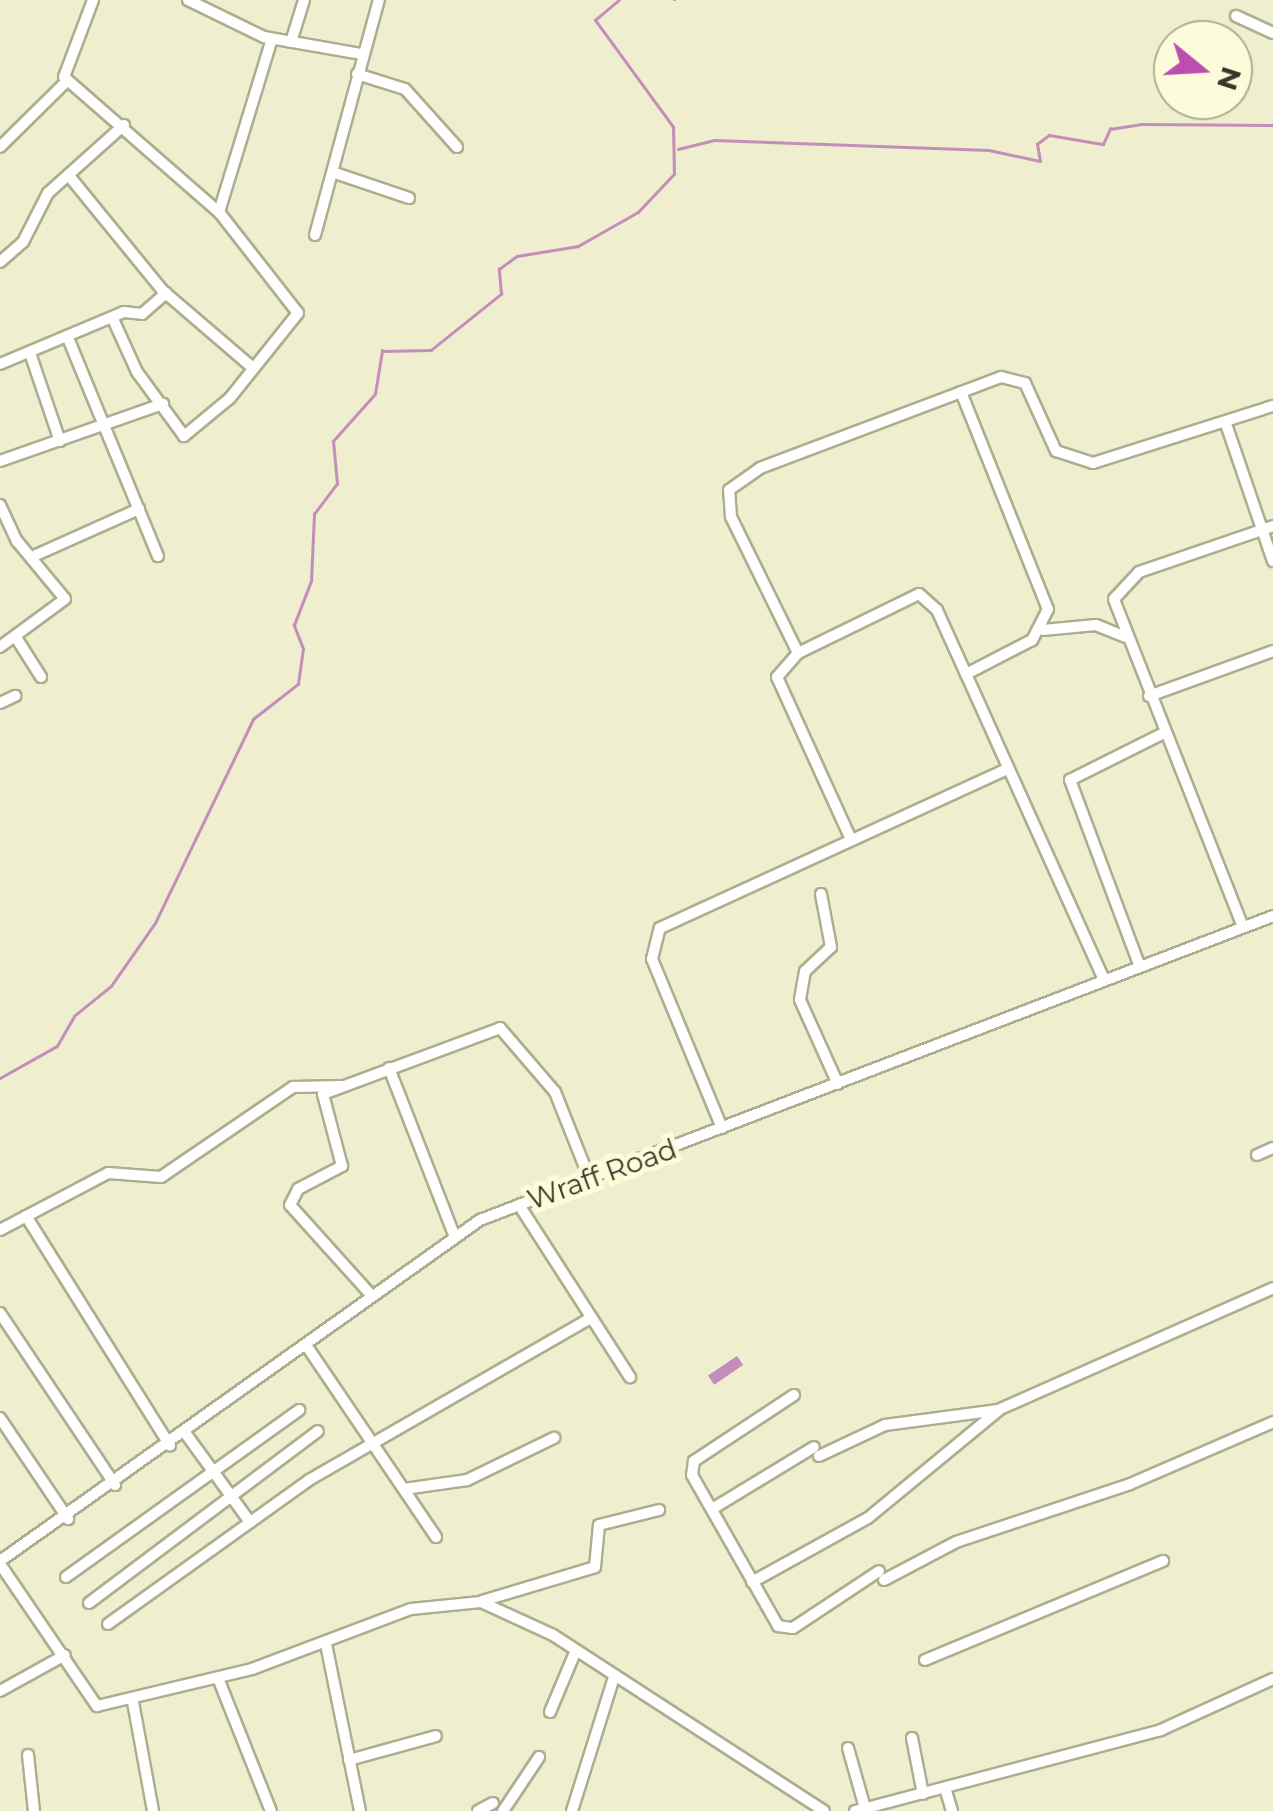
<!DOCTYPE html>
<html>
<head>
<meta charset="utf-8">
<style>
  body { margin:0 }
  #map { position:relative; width:1273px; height:1811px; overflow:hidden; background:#efeece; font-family:Montserrat,sans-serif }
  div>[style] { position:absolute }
  .water>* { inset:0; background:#c48eba; transform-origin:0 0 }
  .stream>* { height:2.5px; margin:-1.25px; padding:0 1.25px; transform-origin:1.25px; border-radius:1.25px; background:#c48eba }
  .roads { filter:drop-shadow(2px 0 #aead8f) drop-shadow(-2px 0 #aead8f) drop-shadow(0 2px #aead8f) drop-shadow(0 -2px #aead8f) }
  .minor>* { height:10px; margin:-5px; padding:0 5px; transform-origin:5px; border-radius:5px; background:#fff }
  span { translate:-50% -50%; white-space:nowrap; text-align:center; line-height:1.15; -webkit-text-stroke:10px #fcfcdb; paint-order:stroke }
  .street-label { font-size:28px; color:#37372b }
  .north { position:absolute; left:1153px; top:20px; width:100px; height:100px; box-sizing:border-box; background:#fcfcdb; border:2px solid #adad95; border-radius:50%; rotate:108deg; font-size:28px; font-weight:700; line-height:40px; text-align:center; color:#37372b }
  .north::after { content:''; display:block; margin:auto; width:35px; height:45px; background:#bc4ead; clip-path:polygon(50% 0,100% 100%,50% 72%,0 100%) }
</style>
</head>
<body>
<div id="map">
  <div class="water">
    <i style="left:737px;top:1356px;width:11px;height:35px;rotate:56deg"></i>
  </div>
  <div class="stream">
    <i style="left:674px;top:0;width:1px"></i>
    <i style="left:678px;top:149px;width:37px;rotate:-14deg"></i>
    <i style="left:714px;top:140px;width:275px;rotate:2.1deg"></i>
    <i style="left:989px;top:150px;width:52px;rotate:12.2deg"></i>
    <i style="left:1040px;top:161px;width:17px;rotate:-100deg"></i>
    <i style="left:1037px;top:144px;width:15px;rotate:-37deg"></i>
    <i style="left:1049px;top:135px;width:55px;rotate:9.5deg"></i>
    <i style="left:1103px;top:144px;width:17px;rotate:-65deg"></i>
    <i style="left:1110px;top:129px;width:30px;rotate:-9deg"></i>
    <i style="left:1140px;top:124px;width:133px;rotate:0.4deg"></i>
    <i style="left:0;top:1078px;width:65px;rotate:-29.3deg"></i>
    <i style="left:57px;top:1046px;width:34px;rotate:-60deg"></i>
    <i style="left:74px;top:1016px;width:48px;rotate:-39deg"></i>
    <i style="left:111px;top:986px;width:77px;rotate:-55.1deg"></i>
    <i style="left:155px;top:923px;width:226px;rotate:-64.3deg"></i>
    <i style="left:253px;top:719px;width:57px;rotate:-37.9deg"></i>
    <i style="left:298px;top:684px;width:35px;rotate:-82deg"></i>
    <i style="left:303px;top:649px;width:26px;rotate:-111deg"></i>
    <i style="left:294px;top:625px;width:47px;rotate:-68.9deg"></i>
    <i style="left:311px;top:581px;width:67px;rotate:-87.4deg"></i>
    <i style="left:314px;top:514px;width:38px;rotate:-53deg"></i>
    <i style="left:337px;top:484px;width:43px;rotate:-95.3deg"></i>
    <i style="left:333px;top:441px;width:63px;rotate:-48.2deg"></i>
    <i style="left:375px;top:394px;width:44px;rotate:-80.8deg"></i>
    <i style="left:382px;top:351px;width:49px;rotate:-1.2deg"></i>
    <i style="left:431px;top:350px;width:90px;rotate:-38.7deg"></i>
    <i style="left:501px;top:294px;width:25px;rotate:-95deg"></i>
    <i style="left:499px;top:269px;width:22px;rotate:-36deg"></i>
    <i style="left:517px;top:256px;width:62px;rotate:-9.3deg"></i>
    <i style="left:578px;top:246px;width:69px;rotate:-29.5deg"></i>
    <i style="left:638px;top:212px;width:52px;rotate:-46.5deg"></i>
    <i style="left:674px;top:174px;width:47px;rotate:-91.2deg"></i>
    <i style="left:673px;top:127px;width:132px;rotate:-126.1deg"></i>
    <i style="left:595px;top:20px;width:31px;rotate:-40deg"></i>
  </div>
  <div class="roads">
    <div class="minor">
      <i style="left:93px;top:0;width:82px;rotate:110.6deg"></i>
      <i style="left:64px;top:77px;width:206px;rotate:41.1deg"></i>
      <i style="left:219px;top:212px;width:128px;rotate:52deg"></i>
      <i style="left:298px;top:313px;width:109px;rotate:128.7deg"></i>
      <i style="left:230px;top:398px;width:60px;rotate:140.4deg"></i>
      <i style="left:184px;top:436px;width:79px;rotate:-126.3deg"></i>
      <i style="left:137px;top:372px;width:60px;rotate:-114.4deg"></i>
      <i style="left:188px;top:0;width:85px;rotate:26deg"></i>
      <i style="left:264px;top:37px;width:98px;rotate:9.9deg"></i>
      <i style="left:1236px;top:16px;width:41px;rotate:24.7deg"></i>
      <i style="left:291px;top:42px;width:44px;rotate:-72.8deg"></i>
      <i style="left:357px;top:74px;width:50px;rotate:17.4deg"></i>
      <i style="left:405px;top:89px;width:78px;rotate:48.1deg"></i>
      <i style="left:0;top:147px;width:95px;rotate:-44.6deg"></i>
      <i style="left:338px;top:174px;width:75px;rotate:18.7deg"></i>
      <i style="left:70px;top:177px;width:146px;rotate:50.8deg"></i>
      <i style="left:162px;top:290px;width:120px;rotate:40.6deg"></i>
      <i style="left:219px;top:212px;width:181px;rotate:-73deg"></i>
      <i style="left:315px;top:235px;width:244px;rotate:-74.8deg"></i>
      <i style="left:0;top:262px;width:30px;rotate:-41deg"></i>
      <i style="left:23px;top:242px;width:55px;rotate:-63deg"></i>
      <i style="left:48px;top:193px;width:102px;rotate:-41.8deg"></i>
      <i style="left:68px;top:338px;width:236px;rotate:67.6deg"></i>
      <i style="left:30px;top:353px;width:93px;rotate:71.2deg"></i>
      <i style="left:0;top:364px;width:134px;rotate:-22.8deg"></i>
      <i style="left:124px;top:312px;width:18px;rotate:6deg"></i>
      <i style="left:142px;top:314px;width:32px;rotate:-41deg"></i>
      <i style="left:961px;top:392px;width:234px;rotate:68.2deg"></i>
      <i style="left:1048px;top:609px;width:35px;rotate:117deg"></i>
      <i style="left:1032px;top:640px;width:74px;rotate:152.7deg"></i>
      <i style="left:966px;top:674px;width:335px;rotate:65.7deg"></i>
      <i style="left:1226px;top:424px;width:145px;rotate:71.1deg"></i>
      <i style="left:0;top:461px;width:173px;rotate:-19.3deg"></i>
      <i style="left:0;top:505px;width:40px;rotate:65deg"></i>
      <i style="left:17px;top:541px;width:75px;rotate:50.4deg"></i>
      <i style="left:65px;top:599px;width:81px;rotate:143.6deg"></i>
      <i style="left:36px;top:555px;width:113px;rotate:-24.1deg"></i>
      <i style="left:1043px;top:630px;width:53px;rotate:-5.4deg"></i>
      <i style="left:1096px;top:625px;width:31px;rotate:22deg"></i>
      <i style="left:17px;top:639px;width:45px;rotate:57.7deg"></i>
      <i style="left:798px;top:653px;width:32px;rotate:131deg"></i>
      <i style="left:777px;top:677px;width:174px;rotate:65.5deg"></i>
      <i style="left:966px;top:674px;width:70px;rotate:-114.4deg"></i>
      <i style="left:937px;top:610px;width:24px;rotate:-138deg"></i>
      <i style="left:919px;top:594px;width:135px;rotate:154deg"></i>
      <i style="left:798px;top:653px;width:152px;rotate:-116.2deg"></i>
      <i style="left:731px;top:517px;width:27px;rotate:-94deg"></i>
      <i style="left:729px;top:490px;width:38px;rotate:-35deg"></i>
      <i style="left:760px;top:468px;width:258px;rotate:-20.7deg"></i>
      <i style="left:1001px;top:377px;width:25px;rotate:14deg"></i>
      <i style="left:1025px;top:383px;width:75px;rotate:65.5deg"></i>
      <i style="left:1056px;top:451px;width:39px;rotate:18deg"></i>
      <i style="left:1093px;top:463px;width:189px;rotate:-17.6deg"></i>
      <i style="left:1149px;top:696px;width:132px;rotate:-19.9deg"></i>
      <i style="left:0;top:703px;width:17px;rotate:-25deg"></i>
      <i style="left:821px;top:894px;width:54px;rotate:79.3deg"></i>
      <i style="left:831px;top:947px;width:35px;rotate:137deg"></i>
      <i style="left:805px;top:971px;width:29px;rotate:100deg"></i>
      <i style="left:800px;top:1000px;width:92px;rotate:65.7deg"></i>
      <i style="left:1243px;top:927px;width:352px;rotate:-111.5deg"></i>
      <i style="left:1114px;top:599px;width:37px;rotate:-47deg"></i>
      <i style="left:1139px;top:572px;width:142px;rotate:-18.9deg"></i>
      <i style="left:1140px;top:967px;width:200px;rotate:-110.5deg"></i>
      <i style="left:1070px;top:780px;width:105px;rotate:-26.6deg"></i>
      <i style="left:389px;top:1068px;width:181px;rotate:68.7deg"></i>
      <i style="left:722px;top:1128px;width:183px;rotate:-112.5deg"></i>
      <i style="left:652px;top:959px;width:32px;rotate:-76deg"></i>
      <i style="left:660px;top:928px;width:382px;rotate:-24.6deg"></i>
      <i style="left:1257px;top:1155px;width:17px;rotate:-24deg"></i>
      <i style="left:519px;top:1205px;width:205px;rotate:57.2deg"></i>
      <i style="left:26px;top:1216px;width:271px;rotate:57.9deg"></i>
      <i style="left:0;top:1230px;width:122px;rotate:-27.8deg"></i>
      <i style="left:108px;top:1173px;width:53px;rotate:4.3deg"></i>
      <i style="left:161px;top:1177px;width:160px;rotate:-34.3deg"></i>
      <i style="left:293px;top:1087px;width:50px;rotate:-1.1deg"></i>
      <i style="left:372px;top:1296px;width:122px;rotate:-132deg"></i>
      <i style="left:290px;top:1205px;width:18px;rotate:-63deg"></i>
      <i style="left:298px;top:1189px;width:50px;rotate:-27.6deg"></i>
      <i style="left:342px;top:1166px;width:74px;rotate:-104.8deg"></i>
      <i style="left:323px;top:1094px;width:189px;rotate:-20.4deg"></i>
      <i style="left:500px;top:1028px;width:84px;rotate:49.3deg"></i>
      <i style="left:555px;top:1092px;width:95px;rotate:68.3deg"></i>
      <i style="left:0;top:1313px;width:207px;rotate:56.2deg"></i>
      <i style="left:306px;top:1345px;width:232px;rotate:55.9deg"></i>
      <i style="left:794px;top:1395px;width:120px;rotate:146.6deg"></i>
      <i style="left:694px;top:1461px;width:14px;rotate:98deg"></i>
      <i style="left:692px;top:1475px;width:174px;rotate:60.3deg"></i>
      <i style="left:778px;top:1626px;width:15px;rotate:8deg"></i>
      <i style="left:793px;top:1628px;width:103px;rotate:-33.5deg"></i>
      <i style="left:0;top:1418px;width:122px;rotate:56deg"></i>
      <i style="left:186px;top:1434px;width:109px;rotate:54deg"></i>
      <i style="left:819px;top:1456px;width:73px;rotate:-25.2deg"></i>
      <i style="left:885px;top:1425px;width:114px;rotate:-7.6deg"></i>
      <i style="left:998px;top:1410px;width:301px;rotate:-23.9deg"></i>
      <i style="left:404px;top:1489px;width:64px;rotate:-8.1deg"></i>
      <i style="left:467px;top:1480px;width:97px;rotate:-25.8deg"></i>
      <i style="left:712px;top:1509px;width:119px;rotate:-31.3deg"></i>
      <i style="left:0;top:1561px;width:589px;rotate:-35.39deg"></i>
      <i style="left:480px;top:1220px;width:849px;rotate:-20.97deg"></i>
      <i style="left:0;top:1564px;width:172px;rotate:55.7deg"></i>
      <i style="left:97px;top:1706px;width:159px;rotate:-13.4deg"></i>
      <i style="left:252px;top:1669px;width:170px;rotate:-20.7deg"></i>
      <i style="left:411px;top:1609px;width:70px;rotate:-5.7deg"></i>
      <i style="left:481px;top:1602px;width:79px;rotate:24.6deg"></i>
      <i style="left:553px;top:1635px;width:323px;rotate:33deg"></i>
      <i style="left:66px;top:1577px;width:287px;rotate:-35.6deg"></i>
      <i style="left:884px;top:1580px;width:81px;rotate:-27.8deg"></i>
      <i style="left:956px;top:1542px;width:183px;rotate:-18.4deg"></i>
      <i style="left:1130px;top:1484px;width:156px;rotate:-23.4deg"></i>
      <i style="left:752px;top:1582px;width:132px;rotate:-28.9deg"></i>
      <i style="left:868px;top:1518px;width:170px;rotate:-39.5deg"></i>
      <i style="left:482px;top:1601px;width:118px;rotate:-16.7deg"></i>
      <i style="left:595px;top:1567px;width:42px;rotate:-84.6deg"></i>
      <i style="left:599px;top:1525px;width:62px;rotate:-14deg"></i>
      <i style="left:89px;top:1603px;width:286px;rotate:-36.9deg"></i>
      <i style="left:108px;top:1624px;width:247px;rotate:-35.6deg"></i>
      <i style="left:309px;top:1480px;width:325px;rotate:-29.9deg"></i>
      <i style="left:326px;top:1644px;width:170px;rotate:78.5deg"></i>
      <i style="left:925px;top:1660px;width:258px;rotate:-22.6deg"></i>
      <i style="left:218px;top:1678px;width:143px;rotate:68.3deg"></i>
      <i style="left:0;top:1691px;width:74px;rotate:-29deg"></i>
      <i style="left:133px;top:1702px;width:111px;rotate:79.6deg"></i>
      <i style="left:550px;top:1712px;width:67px;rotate:-67.2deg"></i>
      <i style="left:912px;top:1738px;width:57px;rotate:78.9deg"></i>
      <i style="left:848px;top:1748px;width:62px;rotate:74.2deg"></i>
      <i style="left:28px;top:1755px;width:56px;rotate:83.9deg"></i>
      <i style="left:349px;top:1760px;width:90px;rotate:-15.4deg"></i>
      <i style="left:945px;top:1788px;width:24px;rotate:73deg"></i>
      <i style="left:478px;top:1811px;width:17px;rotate:-28deg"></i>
      <i style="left:503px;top:1811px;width:65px;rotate:-56.3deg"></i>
      <i style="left:572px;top:1811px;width:140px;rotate:-72.6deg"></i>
      <i style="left:855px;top:1811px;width:317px;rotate:-14.8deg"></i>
      <i style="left:1161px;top:1730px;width:123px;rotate:-24.5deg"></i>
    </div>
  </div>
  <div class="street-label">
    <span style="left:602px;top:1174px;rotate:-20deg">Wraff Road</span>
  </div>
  <div class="north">N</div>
</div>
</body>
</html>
